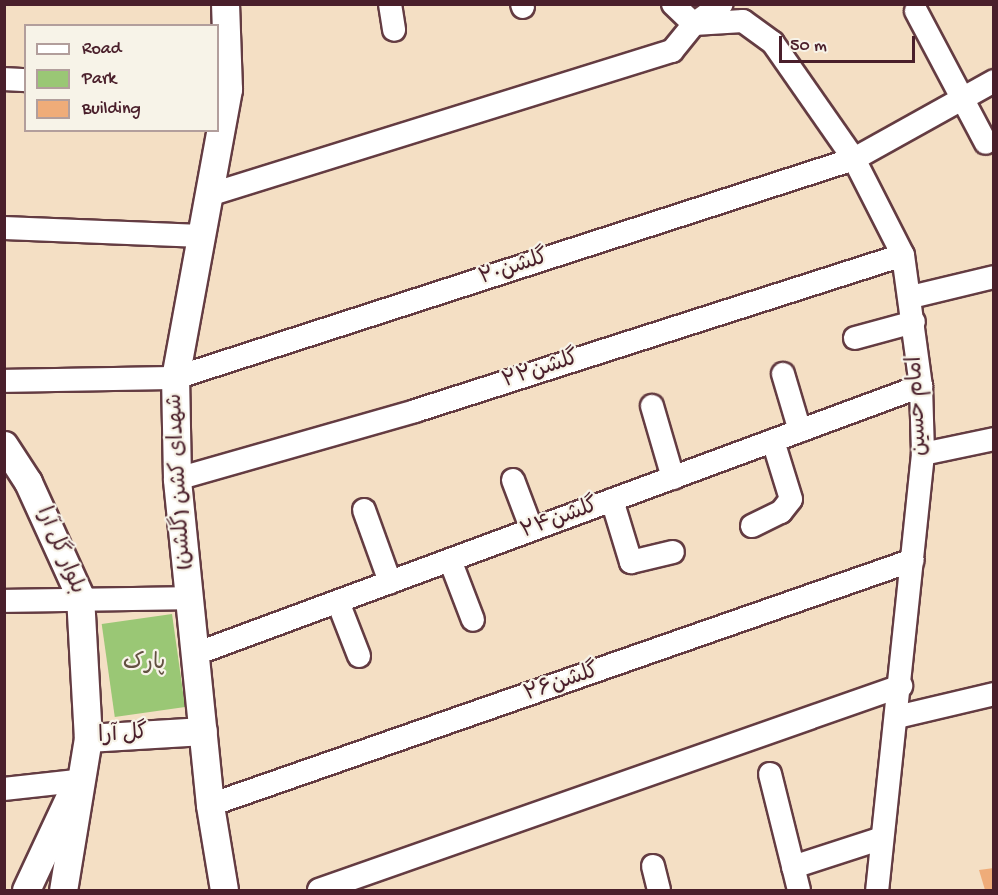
<!DOCTYPE html>
<html>
<head>
<meta charset="utf-8">
<style>
  body { margin:0 }
  #map { position:relative; width:998px; height:895px; overflow:hidden; background:#f4dfc4; font-family:"Gochi Hand","Playpen Sans Arabic",sans-serif }
  div>[style] { position:absolute }
  .green>* { inset:0; background:#9ac775; transform-origin:0 0 }
  .building>* { inset:0; background:#efac79 }
  .roads { filter:drop-shadow(2px 0 #643c42) drop-shadow(-2px 0 #643c42) drop-shadow(0 2px #643c42) drop-shadow(0 -2px #643c42) }
  .minor>* { height:22px; margin:-11px; padding:0 11px; transform-origin:11px; border-radius:11px; background:#fff }
  .tertiary>* { height:27px; margin:-13.5px; padding:0 13.5px; transform-origin:13.5px; border-radius:13.5px; background:#fff }
  span { translate:-50% -50%; white-space:nowrap; text-align:center; line-height:1.15; -webkit-text-stroke:4.5px #f7f3e8; paint-order:stroke }
  .street-label { font-size:22px; color:#4a1f2b }
  .park-label { font-size:22px; color:#625141 }
  .frame { position:absolute; inset:0; border:6px solid #4a1f2b; pointer-events:none }
  .legend { position:absolute; left:24px; top:24px; width:195px; height:108px; box-sizing:border-box; background:#f7f3e8; border:2px solid #b29e9c; margin:0; padding:8px 10px; list-style:none; font-size:18px; color:#4a1f2b }
  .legend li { display:flex; align-items:center; gap:12px; height:30px }
  .legend b { width:30px; border:2px solid #b29e9c }
  .scale { position:absolute; left:779px; top:36px; width:136px; height:27px; box-sizing:border-box; border:3px solid #4a1f2b; border-top:0; padding-left:8px; font-size:18px; line-height:21px; white-space:nowrap; color:#4a1f2b; -webkit-text-stroke:4px #f7f3e8; paint-order:stroke }
</style>
</head>
<body>
<div id="map">
  <div class="green">
    <i style="left:172px;top:614px;width:94px;height:71px;rotate:82deg"></i>
  </div>
  <div class="building">
    <i style="clip-path:polygon(994px 868px,994px 890px,985px 890px,979px 870px)"></i>
  </div>
  <div class="roads">
    <div class="minor">
      <i style="left:390px;top:4px;width:26px;rotate:81deg"></i>
      <i style="left:522px;top:4px;width:3px;rotate:72deg"></i>
      <i style="left:673px;top:4px;width:29px;rotate:44deg"></i>
      <i style="left:916px;top:11px;width:149px;rotate:62.1deg"></i>
      <i style="left:694px;top:24px;width:49px;rotate:-3.5deg"></i>
      <i style="left:743px;top:21px;width:37px;rotate:36deg"></i>
      <i style="left:773px;top:43px;width:141px;rotate:55.1deg"></i>
      <i style="left:854px;top:159px;width:108px;rotate:63deg"></i>
      <i style="left:903px;top:255px;width:132px;rotate:82.2deg"></i>
      <i style="left:921px;top:386px;width:68px;rotate:88.3deg"></i>
      <i style="left:923px;top:454px;width:438px;rotate:96deg"></i>
      <i style="left:4px;top:79px;width:22px;rotate:3deg"></i>
      <i style="left:212px;top:194px;width:482px;rotate:-17.3deg"></i>
      <i style="left:672px;top:51px;width:35px;rotate:-51deg"></i>
      <i style="left:694px;top:24px;width:34px;rotate:-36deg"></i>
      <i style="left:4px;top:228px;width:199px;rotate:2.3deg"></i>
      <i style="left:911px;top:297px;width:85px;rotate:-13.5deg"></i>
      <i style="left:855px;top:338px;width:61px;rotate:-15.2deg"></i>
      <i style="left:783px;top:374px;width:59px;rotate:73.4deg"></i>
      <i style="left:4px;top:381px;width:171px;rotate:-1deg"></i>
      <i style="left:175px;top:378px;width:713px;rotate:-17.88deg"></i>
      <i style="left:854px;top:159px;width:160px;rotate:-29.1deg"></i>
      <i style="left:652px;top:406px;width:75px;rotate:73.7deg"></i>
      <i style="left:923px;top:454px;width:73px;rotate:-11.9deg"></i>
      <i style="left:177px;top:479px;width:248px;rotate:-15.9deg"></i>
      <i style="left:415px;top:411px;width:512px;rotate:-17.73deg"></i>
      <i style="left:513px;top:480px;width:53px;rotate:69.2deg"></i>
      <i style="left:612px;top:500px;width:65px;rotate:73deg"></i>
      <i style="left:631px;top:562px;width:43px;rotate:-13.4deg"></i>
      <i style="left:364px;top:510px;width:77px;rotate:70.1deg"></i>
      <i style="left:752px;top:526px;width:32px;rotate:-26deg"></i>
      <i style="left:781px;top:512px;width:16px;rotate:-52deg"></i>
      <i style="left:791px;top:499px;width:61px;rotate:-107.2deg"></i>
      <i style="left:450px;top:560px;width:64px;rotate:69deg"></i>
      <i style="left:4px;top:601px;width:185px;rotate:-0.9deg"></i>
      <i style="left:338px;top:602px;width:58px;rotate:68.7deg"></i>
      <i style="left:198px;top:653px;width:771px;rotate:-20.27deg"></i>
      <i style="left:897px;top:717px;width:100px;rotate:-13.3deg"></i>
      <i style="left:770px;top:774px;width:120px;rotate:76deg"></i>
      <i style="left:4px;top:789px;width:73px;rotate:-6.3deg"></i>
      <i style="left:210px;top:805px;width:744px;rotate:-19.21deg"></i>
      <i style="left:653px;top:866px;width:25px;rotate:76deg"></i>
      <i style="left:793px;top:867px;width:90px;rotate:-18deg"></i>
      <i style="left:319px;top:890px;width:617px;rotate:-19.32deg"></i>
    </div>
    <div class="tertiary">
      <i style="left:4px;top:445px;width:44px;rotate:57deg"></i>
      <i style="left:28px;top:482px;width:125px;rotate:65.5deg"></i>
      <i style="left:80px;top:596px;width:142px;rotate:86.8deg"></i>
      <i style="left:88px;top:738px;width:154px;rotate:99.3deg"></i>
      <i style="left:88px;top:738px;width:115px;rotate:-3.5deg"></i>
      <i style="left:26px;top:890px;width:104px;rotate:-64.9deg"></i>
      <i style="left:224px;top:890px;width:86px;rotate:-99.4deg"></i>
      <i style="left:210px;top:805px;width:328px;rotate:-95.8deg"></i>
      <i style="left:177px;top:479px;width:101px;rotate:-91.1deg"></i>
      <i style="left:175px;top:378px;width:294px;rotate:-79.6deg"></i>
      <i style="left:228px;top:89px;width:85px;rotate:-92deg"></i>
    </div>
  </div>
  <div class="street-label">
    <span style="left:514px;top:269px;rotate:-18deg">گلشن۲۰</span>
    <span style="left:541px;top:371px;rotate:-18deg">گلشن۲۲</span>
    <span style="left:919px;top:406px;rotate:-93deg">امام حسین</span>
    <span style="left:181px;top:482px;rotate:-93deg">شهدای کشن (گلشن)</span>
    <span style="left:560px;top:520px;rotate:-20deg">گلشن۲۴</span>
    <span style="left:59px;top:551px;rotate:67deg">بلوار گل آرا</span>
    <span style="left:562px;top:684px;rotate:-19deg">گلشن۲۶</span>
    <span style="left:123px;top:736px;rotate:-4deg">گل آرا</span>
  </div>
  <div class="park-label">
    <span style="left:144px;top:665px">پارک</span>
  </div>
  <div class="frame"></div>
  <ul class="legend">
  <li><b style="height:8px;background:#fff"></b>Road</li>
  <li><b style="height:16px;background:#9ac775"></b>Park</li>
  <li><b style="height:16px;background:#efac79"></b>Building</li>
  </ul>
  <div class="scale">50 m</div>
</div>
</body>
</html>
